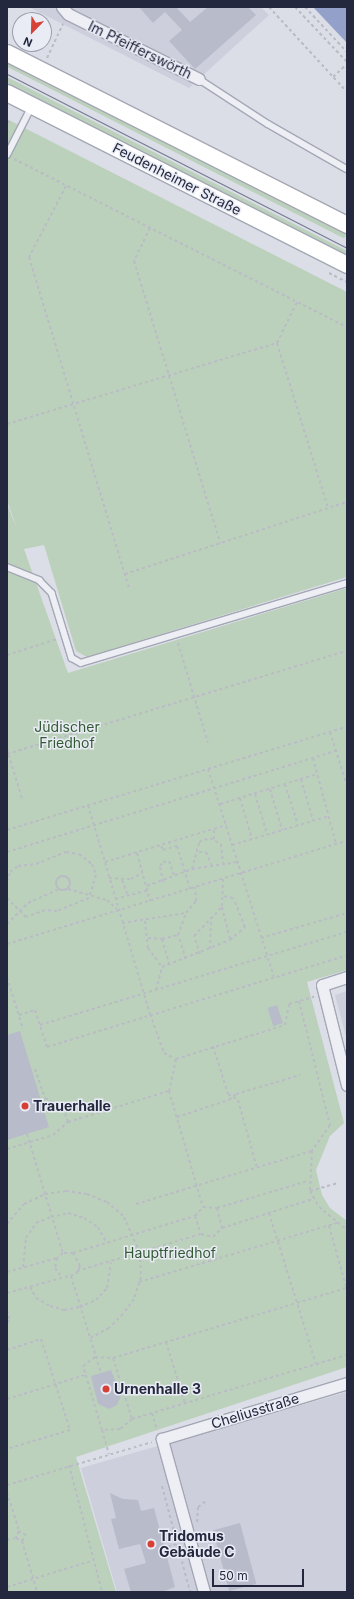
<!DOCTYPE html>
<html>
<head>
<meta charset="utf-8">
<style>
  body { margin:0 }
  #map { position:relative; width:354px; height:1599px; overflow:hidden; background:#dbdde7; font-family:Inter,sans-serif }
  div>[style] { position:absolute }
  .built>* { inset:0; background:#cdcfdc }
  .green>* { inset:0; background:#bcd1bc; transform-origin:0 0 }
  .water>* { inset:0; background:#93a1ca }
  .building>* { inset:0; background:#b8bbca; transform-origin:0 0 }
  .path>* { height:2px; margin-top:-1px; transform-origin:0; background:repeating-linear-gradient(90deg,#b9bbc5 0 3px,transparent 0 6px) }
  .path>.ring { margin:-1px; padding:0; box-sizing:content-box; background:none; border:2px solid #b9bbc5; border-radius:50% }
  .roads { filter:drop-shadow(1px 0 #a4a7b4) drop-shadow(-1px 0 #a4a7b4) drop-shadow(0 1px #a4a7b4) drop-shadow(0 -1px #a4a7b4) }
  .lane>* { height:5.5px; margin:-2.75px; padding:0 2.75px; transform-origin:2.75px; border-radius:2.75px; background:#eeeff5 }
  .street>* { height:11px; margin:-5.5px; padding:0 5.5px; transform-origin:5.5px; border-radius:5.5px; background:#eeeff5 }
  .secondary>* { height:16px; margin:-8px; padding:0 8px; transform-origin:8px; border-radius:8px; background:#fff }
  .tram>* { height:1px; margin:-0.5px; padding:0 0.5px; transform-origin:0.5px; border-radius:0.5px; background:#747891 }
  .dots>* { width:11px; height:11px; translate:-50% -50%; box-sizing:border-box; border:2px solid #eaecf5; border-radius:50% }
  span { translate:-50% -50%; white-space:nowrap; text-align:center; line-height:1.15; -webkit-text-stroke:3px #eaecf5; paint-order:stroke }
  .street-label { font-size:14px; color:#24283e }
  .park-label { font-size:14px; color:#315a32 }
  .poi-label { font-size:14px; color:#24283e; font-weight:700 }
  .left { translate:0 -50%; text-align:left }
  .frame { position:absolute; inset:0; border:8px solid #24283e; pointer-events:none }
  .north { position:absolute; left:12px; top:12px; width:40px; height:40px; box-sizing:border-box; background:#eaecf5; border:1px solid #9b9eac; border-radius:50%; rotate:203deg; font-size:11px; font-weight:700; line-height:16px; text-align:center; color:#24283e }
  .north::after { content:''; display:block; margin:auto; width:14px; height:18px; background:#d74135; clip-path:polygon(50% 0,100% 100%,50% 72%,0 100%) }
  .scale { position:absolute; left:212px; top:1569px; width:92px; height:18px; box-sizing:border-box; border:2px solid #24283e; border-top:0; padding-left:5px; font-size:12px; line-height:14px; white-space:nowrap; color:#24283e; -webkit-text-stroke:3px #eaecf5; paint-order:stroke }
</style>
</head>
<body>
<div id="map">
  <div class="built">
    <i style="clip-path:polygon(29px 7px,261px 7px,269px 15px,189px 88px)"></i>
    <i style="clip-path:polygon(347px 991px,347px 1040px,335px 995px)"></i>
    <i style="clip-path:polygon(347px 1392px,347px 1592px,117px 1592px,81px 1468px)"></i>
  </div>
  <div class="green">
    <i style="left:7px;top:61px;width:381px;height:5px;rotate:27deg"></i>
    <i style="clip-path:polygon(7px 77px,347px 251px,347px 257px,7px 84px)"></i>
    <i style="clip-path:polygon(37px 115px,347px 273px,347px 275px,36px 117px)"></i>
    <i style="clip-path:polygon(7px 119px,347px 292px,347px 577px,87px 657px,76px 651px,44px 545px,24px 549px,68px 673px,347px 588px,347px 970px,307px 982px,344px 1123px,330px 1136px,316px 1170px,322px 1195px,330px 1208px,347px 1221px,347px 1367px,76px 1457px,116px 1592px,7px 1592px,7px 504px,18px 531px,7px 501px)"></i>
  </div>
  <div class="water">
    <i style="clip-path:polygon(313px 7px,347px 7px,347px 43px)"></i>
  </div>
  <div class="building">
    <i style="clip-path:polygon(139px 7px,176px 7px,190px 22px,208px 7px,248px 7px,256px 15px,195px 69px,169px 41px,182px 30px,165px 12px,153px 23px)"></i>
    <i style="left:277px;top:1005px;width:19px;height:10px;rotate:72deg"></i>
    <i style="clip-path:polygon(20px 1031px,49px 1127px,7px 1140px,7px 1035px)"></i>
    <i style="clip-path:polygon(111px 1370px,121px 1396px,117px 1405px,109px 1409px,98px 1404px,91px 1376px)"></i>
    <i style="clip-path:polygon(110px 1493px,123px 1499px,138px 1500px,141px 1511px,154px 1508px,175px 1587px,162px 1592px,131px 1592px,124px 1569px,146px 1563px,140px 1544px,119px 1549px,111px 1519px,116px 1518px)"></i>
    <i style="left:240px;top:1523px;width:63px;height:28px;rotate:75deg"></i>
  </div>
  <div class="path">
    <i style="left:269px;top:7px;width:115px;rotate:47.5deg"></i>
    <i style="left:295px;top:7px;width:76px;rotate:46.6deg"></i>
    <i style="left:305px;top:7px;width:62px;rotate:47deg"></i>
    <i style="left:47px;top:58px;width:38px;rotate:-65deg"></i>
    <i style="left:333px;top:77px;width:19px;rotate:-43deg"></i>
    <i style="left:7px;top:121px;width:6px;rotate:31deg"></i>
    <i style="left:14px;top:159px;width:373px;rotate:26.8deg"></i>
    <i style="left:66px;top:186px;width:80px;rotate:117.5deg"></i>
    <i style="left:29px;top:257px;width:346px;rotate:73.2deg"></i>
    <i style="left:150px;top:228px;width:37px;rotate:116deg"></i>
    <i style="left:134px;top:261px;width:295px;rotate:73deg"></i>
    <i style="left:329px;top:273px;width:20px;rotate:27deg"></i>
    <i style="left:277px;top:343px;width:46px;rotate:-64deg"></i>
    <i style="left:7px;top:424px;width:282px;rotate:-16.7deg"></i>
    <i style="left:277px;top:343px;width:173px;rotate:72.8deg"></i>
    <i style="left:125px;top:574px;width:233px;rotate:-18deg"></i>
    <i style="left:178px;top:643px;width:104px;rotate:73.3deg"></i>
    <i style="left:7px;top:655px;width:52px;rotate:-17.7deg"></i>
    <i style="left:330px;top:732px;width:57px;rotate:72.5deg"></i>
    <i style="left:7px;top:749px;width:52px;rotate:73.3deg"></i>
    <i style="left:7px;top:754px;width:355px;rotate:-16.9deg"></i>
    <i style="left:313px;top:758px;width:89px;rotate:75deg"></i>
    <i style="left:208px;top:769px;width:218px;rotate:72.4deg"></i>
    <i style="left:301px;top:779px;width:43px;rotate:73.7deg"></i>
    <i style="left:285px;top:784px;width:43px;rotate:72.4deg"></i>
    <i style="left:270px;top:789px;width:43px;rotate:73.7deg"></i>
    <i style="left:255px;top:794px;width:42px;rotate:73.3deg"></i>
    <i style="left:240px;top:798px;width:43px;rotate:73.7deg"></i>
    <i style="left:220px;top:804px;width:102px;rotate:-17.2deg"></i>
    <i style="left:88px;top:805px;width:218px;rotate:73.5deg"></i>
    <i style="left:150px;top:1014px;width:41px;rotate:70.3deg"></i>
    <i style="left:164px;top:1053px;width:13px;rotate:27deg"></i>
    <i style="left:176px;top:1059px;width:33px;rotate:102deg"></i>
    <i style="left:169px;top:1091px;width:121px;rotate:73.7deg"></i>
    <i style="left:7px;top:830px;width:355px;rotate:-16.9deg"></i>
    <i style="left:214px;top:839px;width:11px;rotate:-90deg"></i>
    <i style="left:232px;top:845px;width:101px;rotate:-16.6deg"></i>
    <i style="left:161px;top:846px;width:4px;rotate:63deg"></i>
    <i style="left:163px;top:850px;width:15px;rotate:-16deg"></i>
    <i style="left:177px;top:846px;width:45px;rotate:73.2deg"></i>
    <i style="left:7px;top:852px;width:344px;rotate:-17.1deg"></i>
    <i style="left:199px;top:852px;width:7px"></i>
    <i style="left:206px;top:852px;width:15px;rotate:67deg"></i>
    <i style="left:137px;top:853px;width:50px;rotate:74.8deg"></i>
    <i style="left:105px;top:862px;width:127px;rotate:-17deg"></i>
    <i style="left:192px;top:869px;width:28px;rotate:-75deg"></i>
    <i style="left:199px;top:842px;width:12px;rotate:-20deg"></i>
    <i style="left:210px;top:838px;width:13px;rotate:29deg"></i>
    <i style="left:221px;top:844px;width:19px;rotate:84deg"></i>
    <i class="ring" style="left:56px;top:876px;width:12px;height:12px"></i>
    <i style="left:109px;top:878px;width:22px;rotate:3deg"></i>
    <i style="left:131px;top:879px;width:13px;rotate:-29deg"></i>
    <i style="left:223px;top:879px;width:28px;rotate:92deg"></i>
    <i style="left:222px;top:907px;width:34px;rotate:76deg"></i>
    <i style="left:122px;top:880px;width:15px;rotate:70deg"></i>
    <i style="left:7px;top:882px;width:10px;rotate:-73deg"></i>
    <i style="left:10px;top:872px;width:10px;rotate:-37deg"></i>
    <i style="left:18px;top:866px;width:18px;rotate:-6deg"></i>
    <i style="left:36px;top:864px;width:32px;rotate:-22deg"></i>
    <i style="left:66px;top:852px;width:13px;rotate:9deg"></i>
    <i style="left:79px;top:854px;width:16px;rotate:38deg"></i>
    <i style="left:92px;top:864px;width:12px;rotate:70deg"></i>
    <i style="left:96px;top:875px;width:24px;rotate:107deg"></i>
    <i style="left:89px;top:898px;width:35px;rotate:158deg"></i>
    <i style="left:57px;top:911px;width:12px;rotate:-175deg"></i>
    <i style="left:45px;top:910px;width:20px;rotate:160deg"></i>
    <i style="left:26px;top:917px;width:27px;rotate:-135deg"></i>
    <i style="left:163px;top:882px;width:16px;rotate:-101deg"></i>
    <i style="left:160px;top:866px;width:5px;rotate:-53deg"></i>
    <i style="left:163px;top:862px;width:6px;rotate:-9deg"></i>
    <i style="left:169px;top:861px;width:15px;rotate:70deg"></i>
    <i style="left:147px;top:886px;width:48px;rotate:-20.7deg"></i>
    <i style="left:192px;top:869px;width:46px;rotate:-8.8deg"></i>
    <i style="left:68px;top:889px;width:41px;rotate:15.8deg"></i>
    <i style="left:107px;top:900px;width:13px;rotate:42deg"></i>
    <i style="left:115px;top:899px;width:34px;rotate:-15deg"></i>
    <i style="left:145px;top:921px;width:27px;rotate:84deg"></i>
    <i style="left:148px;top:948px;width:24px;rotate:54deg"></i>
    <i style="left:122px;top:923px;width:65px;rotate:-8.9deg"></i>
    <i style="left:7px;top:924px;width:30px;rotate:-45deg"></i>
    <i style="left:28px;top:903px;width:34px;rotate:-24deg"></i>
    <i style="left:148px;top:938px;width:14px;rotate:4deg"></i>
    <i style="left:162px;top:939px;width:16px;rotate:-14deg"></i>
    <i style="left:261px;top:938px;width:90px;rotate:-16.2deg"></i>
    <i style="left:162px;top:939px;width:26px;rotate:74deg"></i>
    <i style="left:7px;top:944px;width:355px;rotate:-16.9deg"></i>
    <i style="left:210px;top:949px;width:30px;rotate:-88deg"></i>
    <i style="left:200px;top:954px;width:19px;rotate:-108deg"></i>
    <i style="left:194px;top:936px;width:40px;rotate:-46deg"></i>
    <i style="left:186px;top:959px;width:25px;rotate:-108deg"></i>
    <i style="left:178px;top:935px;width:23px;rotate:-70deg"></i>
    <i style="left:186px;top:913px;width:16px;rotate:-50deg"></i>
    <i style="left:196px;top:901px;width:14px;rotate:-94deg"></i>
    <i style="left:162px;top:967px;width:73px;rotate:-21.7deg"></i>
    <i style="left:230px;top:940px;width:20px;rotate:-41deg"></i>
    <i style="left:245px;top:927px;width:31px;rotate:-112deg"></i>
    <i style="left:233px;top:898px;width:11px;rotate:-170deg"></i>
    <i style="left:7px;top:977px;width:54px;rotate:72.9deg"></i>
    <i style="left:156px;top:990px;width:24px;rotate:-75deg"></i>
    <i style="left:299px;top:1001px;width:128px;rotate:76deg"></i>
    <i style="left:330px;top:1125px;width:32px;rotate:125deg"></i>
    <i style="left:312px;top:1151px;width:40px;rotate:92.9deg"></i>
    <i style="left:310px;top:1191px;width:18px;rotate:61deg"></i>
    <i style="left:319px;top:1207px;width:36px;rotate:39deg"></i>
    <i style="left:19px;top:1015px;width:17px;rotate:-17deg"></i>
    <i style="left:35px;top:1010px;width:39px;rotate:72deg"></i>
    <i style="left:47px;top:1047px;width:314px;rotate:-17deg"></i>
    <i style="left:40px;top:1025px;width:321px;rotate:-16.9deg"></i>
    <i style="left:213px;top:1046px;width:50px;rotate:72.6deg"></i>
    <i style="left:228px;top:1094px;width:12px;rotate:31deg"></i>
    <i style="left:238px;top:1100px;width:71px;rotate:74.4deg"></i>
    <i style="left:176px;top:1059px;width:114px;rotate:-17.3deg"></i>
    <i style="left:285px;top:1025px;width:21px;rotate:-79deg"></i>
    <i style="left:289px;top:1004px;width:26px;rotate:-16deg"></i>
    <i style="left:35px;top:1069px;width:31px;rotate:71deg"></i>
    <i style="left:45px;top:1098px;width:21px;rotate:29deg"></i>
    <i style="left:63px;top:1108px;width:15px;rotate:70deg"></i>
    <i style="left:177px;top:1117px;width:55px;rotate:-18.1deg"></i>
    <i style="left:229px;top:1100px;width:9px;rotate:-41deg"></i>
    <i style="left:236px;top:1094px;width:67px;rotate:-16.5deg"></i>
    <i style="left:27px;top:1134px;width:124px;rotate:73.2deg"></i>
    <i style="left:7px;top:1149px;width:48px;rotate:-16.9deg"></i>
    <i style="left:53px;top:1135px;width:20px;rotate:-41deg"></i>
    <i style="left:68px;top:1122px;width:106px;rotate:-17.1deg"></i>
    <i style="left:310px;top:1191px;width:29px;rotate:-16deg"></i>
    <i style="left:136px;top:1204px;width:184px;rotate:-16.8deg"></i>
    <i style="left:217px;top:1208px;width:21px;rotate:76deg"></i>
    <i style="left:269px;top:1213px;width:158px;rotate:72.7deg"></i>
    <i style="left:195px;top:1216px;width:19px;rotate:72deg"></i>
    <i style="left:7px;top:1224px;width:26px;rotate:-50deg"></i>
    <i style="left:24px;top:1204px;width:23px;rotate:-25deg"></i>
    <i style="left:45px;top:1194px;width:21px;rotate:-8deg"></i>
    <i style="left:66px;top:1191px;width:21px;rotate:8deg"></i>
    <i style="left:87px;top:1194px;width:22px;rotate:22deg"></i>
    <i style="left:107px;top:1202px;width:23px;rotate:41deg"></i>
    <i style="left:124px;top:1217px;width:39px;rotate:66deg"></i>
    <i style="left:140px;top:1253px;width:24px;rotate:88deg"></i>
    <i style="left:141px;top:1277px;width:23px;rotate:108deg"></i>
    <i style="left:134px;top:1299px;width:19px;rotate:126deg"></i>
    <i style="left:123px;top:1314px;width:20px;rotate:135deg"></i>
    <i style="left:109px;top:1328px;width:21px;rotate:152deg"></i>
    <i style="left:329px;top:1226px;width:66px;rotate:74.3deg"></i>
    <i style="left:73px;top:1253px;width:127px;rotate:-16.9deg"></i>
    <i style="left:195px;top:1216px;width:12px;rotate:-48deg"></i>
    <i style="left:203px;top:1207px;width:14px;rotate:4deg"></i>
    <i style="left:217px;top:1208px;width:95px;rotate:-16.5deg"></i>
    <i style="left:23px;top:1267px;width:29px;rotate:-84deg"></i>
    <i style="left:26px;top:1238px;width:18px;rotate:-56deg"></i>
    <i style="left:36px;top:1223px;width:16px;rotate:-22deg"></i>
    <i style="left:51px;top:1217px;width:17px;rotate:-13deg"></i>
    <i style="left:68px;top:1213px;width:17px;rotate:17deg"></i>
    <i style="left:84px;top:1218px;width:17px;rotate:33deg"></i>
    <i style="left:98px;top:1227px;width:17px;rotate:62deg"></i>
    <i style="left:77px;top:1271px;width:129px;rotate:-16.6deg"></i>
    <i style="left:201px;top:1234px;width:12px;rotate:14deg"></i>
    <i style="left:213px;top:1237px;width:13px;rotate:-45deg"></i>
    <i style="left:222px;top:1228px;width:96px;rotate:-17.7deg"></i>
    <i style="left:7px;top:1272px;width:52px;rotate:-15.6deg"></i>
    <i style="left:71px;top:1276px;width:102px;rotate:72.8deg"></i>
    <i style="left:139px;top:1282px;width:207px;rotate:-16.6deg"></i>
    <i style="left:30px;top:1287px;width:13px;rotate:61deg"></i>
    <i style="left:36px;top:1298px;width:16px;rotate:30deg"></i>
    <i style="left:50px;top:1306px;width:15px;rotate:16deg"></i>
    <i style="left:64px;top:1310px;width:16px;rotate:-11deg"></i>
    <i style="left:80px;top:1307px;width:17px;rotate:-24deg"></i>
    <i style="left:96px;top:1300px;width:16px;rotate:-47deg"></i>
    <i style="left:107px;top:1288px;width:26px;rotate:-81deg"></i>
    <i style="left:7px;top:1293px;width:72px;rotate:-15.4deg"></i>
    <i style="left:76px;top:1274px;width:9px;rotate:-63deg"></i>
    <i style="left:80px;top:1266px;width:15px;rotate:-118deg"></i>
    <i style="left:73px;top:1253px;width:10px;rotate:180deg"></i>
    <i style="left:63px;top:1253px;width:8px;rotate:140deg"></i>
    <i style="left:57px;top:1258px;width:10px;rotate:101deg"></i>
    <i style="left:55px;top:1268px;width:10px;rotate:53deg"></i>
    <i style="left:7px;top:1310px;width:11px;rotate:75deg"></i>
    <i style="left:10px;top:1321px;width:3px;rotate:162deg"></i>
    <i style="left:166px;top:1342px;width:64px;rotate:72.7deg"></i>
    <i style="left:7px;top:1350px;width:36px;rotate:-18deg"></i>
    <i style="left:41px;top:1339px;width:96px;rotate:72.3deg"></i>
    <i style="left:70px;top:1430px;width:66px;rotate:163.2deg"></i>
    <i style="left:95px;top:1357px;width:18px;rotate:3deg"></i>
    <i style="left:113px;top:1358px;width:64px;rotate:72.7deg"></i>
    <i style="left:132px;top:1419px;width:16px;rotate:140deg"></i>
    <i style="left:120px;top:1429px;width:18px;rotate:177deg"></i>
    <i style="left:102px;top:1430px;width:67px;rotate:-106.5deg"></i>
    <i style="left:83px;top:1366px;width:15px;rotate:-37deg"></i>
    <i style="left:113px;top:1358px;width:244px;rotate:-16.7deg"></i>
    <i style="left:7px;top:1399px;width:82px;rotate:-17.1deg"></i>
    <i style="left:152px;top:1413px;width:17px;rotate:73deg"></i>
    <i style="left:132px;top:1419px;width:224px;rotate:-16.6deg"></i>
    <i style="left:102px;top:1430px;width:25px;rotate:74deg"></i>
    <i style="left:69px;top:1465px;width:131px;rotate:75.4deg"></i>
    <i style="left:7px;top:1485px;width:151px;rotate:-16.5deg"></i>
    <i style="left:162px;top:1486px;width:110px;rotate:75.2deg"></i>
    <i style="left:7px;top:1492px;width:41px;rotate:72.9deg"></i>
    <i style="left:19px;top:1531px;width:8px;rotate:113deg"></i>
    <i style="left:16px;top:1538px;width:7px;rotate:27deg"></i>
    <i style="left:22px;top:1541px;width:7px;rotate:-56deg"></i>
    <i style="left:26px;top:1535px;width:8px;rotate:-150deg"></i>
    <i style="left:197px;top:1522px;width:15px;rotate:-86deg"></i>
    <i style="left:198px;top:1507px;width:10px;rotate:-37deg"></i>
    <i style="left:7px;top:1540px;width:8px;rotate:-14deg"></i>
    <i style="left:22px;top:1541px;width:53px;rotate:73.6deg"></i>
    <i style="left:162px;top:1548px;width:16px;rotate:-15deg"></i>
    <i style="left:7px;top:1587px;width:91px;rotate:-17.2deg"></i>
  </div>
  <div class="roads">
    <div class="lane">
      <i style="left:199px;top:79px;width:82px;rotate:33.1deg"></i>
      <i style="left:268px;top:124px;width:91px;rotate:29.7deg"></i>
      <i style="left:7px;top:155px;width:55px;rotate:-63deg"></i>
      <i style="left:7px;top:567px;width:35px;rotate:22deg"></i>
      <i style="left:39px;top:580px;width:18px;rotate:45deg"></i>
      <i style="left:52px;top:593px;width:68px;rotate:72.9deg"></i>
      <i style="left:72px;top:658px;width:10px;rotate:29deg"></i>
      <i style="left:81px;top:663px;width:278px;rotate:-16.7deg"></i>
    </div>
    <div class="street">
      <i style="left:62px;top:7px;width:9px;rotate:49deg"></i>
      <i style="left:68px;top:14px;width:146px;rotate:26.4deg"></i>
      <i style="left:347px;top:977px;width:26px;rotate:162deg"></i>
      <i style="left:322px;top:985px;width:103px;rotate:76deg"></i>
      <i style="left:204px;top:1592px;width:159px;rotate:-105.4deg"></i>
      <i style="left:162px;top:1439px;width:193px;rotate:-16.8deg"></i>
    </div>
    <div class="secondary">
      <i style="left:7px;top:53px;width:381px;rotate:26.8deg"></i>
      <i style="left:7px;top:93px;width:381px;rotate:26.8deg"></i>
    </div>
  </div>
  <div class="tram">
    <i style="left:7px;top:74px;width:382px;rotate:27.1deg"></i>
  </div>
  <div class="dots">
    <i style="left:25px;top:1106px;background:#d74135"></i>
    <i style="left:106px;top:1389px;background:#d74135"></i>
    <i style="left:151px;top:1544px;background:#d74135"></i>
  </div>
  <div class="street-label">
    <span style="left:140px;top:50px;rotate:26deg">Im Pfeifferswörth</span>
    <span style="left:177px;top:179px;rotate:27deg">Feudenheimer Straße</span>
    <span style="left:255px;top:1411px;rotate:-17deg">Cheliusstraße</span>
  </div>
  <div class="park-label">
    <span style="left:67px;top:735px">Jüdischer<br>Friedhof</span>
    <span style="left:170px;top:1253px">Hauptfriedhof</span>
  </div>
  <div class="poi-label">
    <span class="left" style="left:33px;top:1106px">Trauerhalle</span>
    <span class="left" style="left:114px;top:1389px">Urnenhalle 3</span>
    <span class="left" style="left:159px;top:1544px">Tridomus<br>Gebäude C</span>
  </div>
  <div class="frame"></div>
  <div class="north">N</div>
  <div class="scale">50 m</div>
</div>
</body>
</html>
